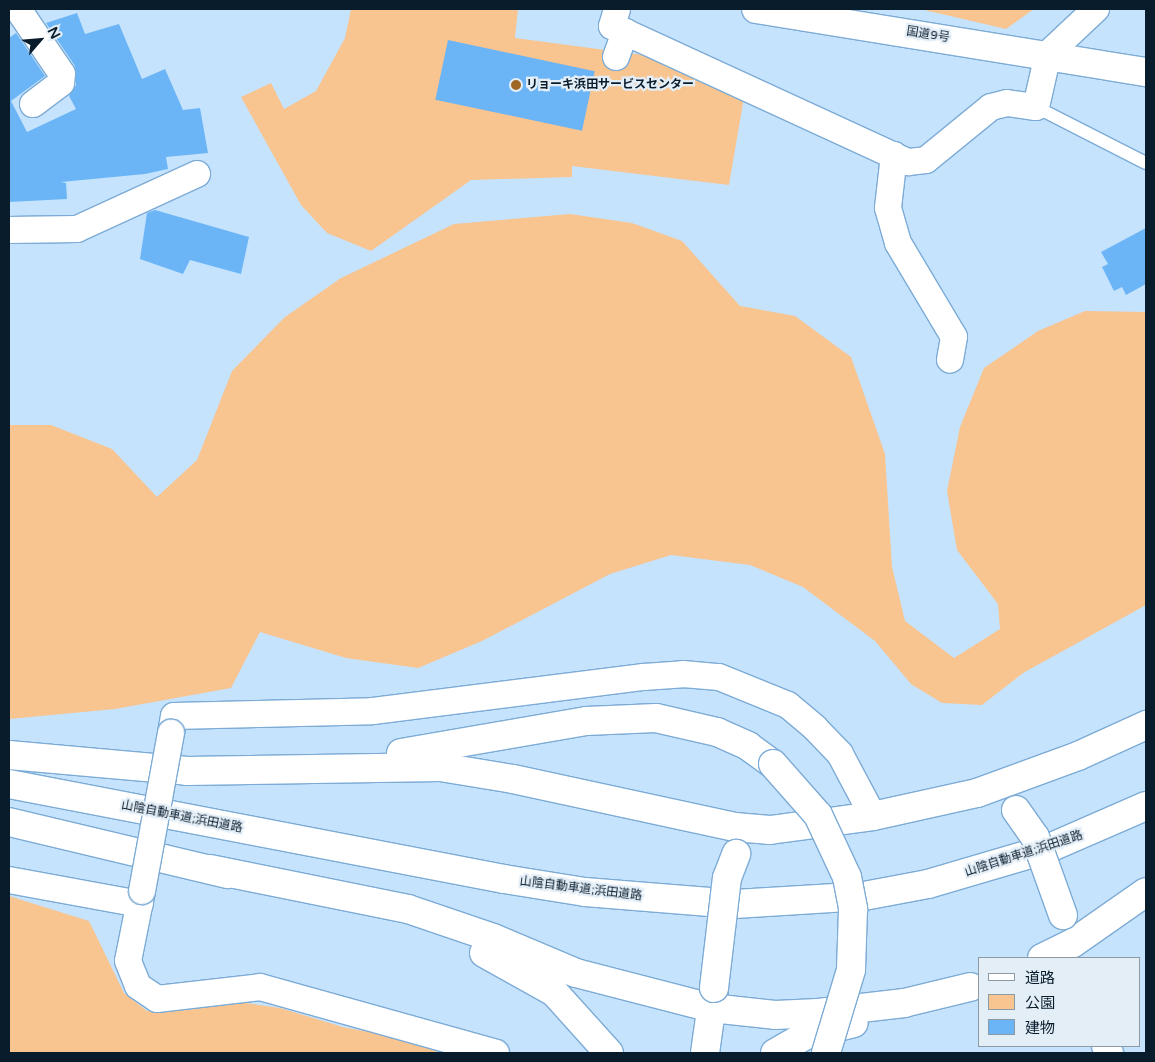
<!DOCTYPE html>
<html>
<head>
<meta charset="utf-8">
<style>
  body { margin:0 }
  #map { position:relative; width:1155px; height:1062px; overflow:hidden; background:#c6e3fe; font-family:"Varela Round","Noto Sans JP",sans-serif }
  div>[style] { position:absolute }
  .green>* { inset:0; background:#f8c48f }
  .building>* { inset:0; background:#6bb5f6; transform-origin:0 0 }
  .roads { filter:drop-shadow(1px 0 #7cabd5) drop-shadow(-1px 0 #7cabd5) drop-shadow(0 1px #7cabd5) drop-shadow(0 -1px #7cabd5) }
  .lane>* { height:12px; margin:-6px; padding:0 6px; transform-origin:6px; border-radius:6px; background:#fff }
  .street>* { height:26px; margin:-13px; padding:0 13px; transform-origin:13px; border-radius:13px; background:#fff }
  .secondary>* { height:28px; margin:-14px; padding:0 14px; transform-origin:14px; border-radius:14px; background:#fff }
  .highway>* { height:28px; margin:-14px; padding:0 14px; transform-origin:14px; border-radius:14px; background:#fff }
  .bridges { filter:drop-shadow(1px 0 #7cabd5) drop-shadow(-1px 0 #7cabd5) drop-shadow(0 1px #7cabd5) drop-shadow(0 -1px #7cabd5) }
  .street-bridge>* { height:26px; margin:-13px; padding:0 13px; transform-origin:13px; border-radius:13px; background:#fff }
  .highway-bridge>* { height:28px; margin:-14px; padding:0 14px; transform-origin:14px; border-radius:14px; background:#fff }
  .dots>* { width:14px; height:14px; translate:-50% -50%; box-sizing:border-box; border:2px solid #e4eef7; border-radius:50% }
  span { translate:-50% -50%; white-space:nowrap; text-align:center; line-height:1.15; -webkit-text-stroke:4.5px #e4eef7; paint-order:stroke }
  .street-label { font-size:12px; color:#091c2c }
  .poi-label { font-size:12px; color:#091c2c; font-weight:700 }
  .left { translate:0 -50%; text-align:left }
  .frame { position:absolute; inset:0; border:10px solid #091c2c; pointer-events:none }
  .legend { position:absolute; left:978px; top:957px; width:162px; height:90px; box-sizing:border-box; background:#e4eef7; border:1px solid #8c9aa6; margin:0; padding:6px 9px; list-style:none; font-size:15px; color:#091c2c }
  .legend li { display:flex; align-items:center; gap:10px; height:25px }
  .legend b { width:25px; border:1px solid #8c9aa6 }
  .north { position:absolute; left:15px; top:15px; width:50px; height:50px; -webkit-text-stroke:4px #e4eef7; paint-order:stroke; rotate:63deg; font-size:14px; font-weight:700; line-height:20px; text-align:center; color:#091c2c }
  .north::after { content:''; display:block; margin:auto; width:18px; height:22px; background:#091c2c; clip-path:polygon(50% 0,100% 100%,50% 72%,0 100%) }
</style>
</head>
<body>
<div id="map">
  <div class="green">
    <i style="clip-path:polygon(351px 9px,518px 9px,515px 38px,643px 55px,744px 97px,729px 185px,572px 166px,572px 177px,471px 180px,371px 251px,327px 233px,301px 205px,241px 97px,271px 83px,284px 109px,316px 91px,345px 38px)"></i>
    <i style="clip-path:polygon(920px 9px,1034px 9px,1006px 29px)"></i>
    <i style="clip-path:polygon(570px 214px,632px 223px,682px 241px,740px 306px,795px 316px,851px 357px,885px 454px,892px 567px,905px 621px,954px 658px,1000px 629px,998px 604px,957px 550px,947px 491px,960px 427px,984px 368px,1038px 331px,1085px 311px,1146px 312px,1146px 605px,1023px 673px,982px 705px,942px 703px,911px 684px,875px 641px,803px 587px,750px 565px,671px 555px,610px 574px,482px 641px,418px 668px,346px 658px,260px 632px,231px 688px,115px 709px,9px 719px,9px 425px,51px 425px,112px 449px,157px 497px,197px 460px,232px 371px,285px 317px,341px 278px,454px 224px)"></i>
    <i style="clip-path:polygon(9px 896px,89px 921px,124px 993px,147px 1011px,189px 1010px,239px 1002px,280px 1008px,343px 1027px,404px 1039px,440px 1053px,9px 1053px)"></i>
  </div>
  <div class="building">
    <i style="clip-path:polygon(77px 13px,85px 34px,119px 24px,142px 79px,165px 69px,183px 110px,200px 108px,208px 153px,166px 157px,168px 169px,145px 174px,61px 182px,66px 183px,67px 199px,9px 202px,9px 38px,16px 33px,45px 76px,11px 101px,27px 132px,76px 109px,69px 96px,76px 85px,75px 66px,46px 23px)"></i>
    <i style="left:448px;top:40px;width:150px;height:61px;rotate:12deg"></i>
    <i style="clip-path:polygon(155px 210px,249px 237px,241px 274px,190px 260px,183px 274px,140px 259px,147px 213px)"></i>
    <i style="clip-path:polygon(1146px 228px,1146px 284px,1126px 295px,1122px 287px,1114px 291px,1102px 267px,1108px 264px,1101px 252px)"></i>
  </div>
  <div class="roads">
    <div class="lane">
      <i style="left:1036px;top:107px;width:123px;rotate:27deg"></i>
    </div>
    <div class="street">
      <i style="left:18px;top:9px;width:78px;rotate:55.9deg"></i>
      <i style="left:62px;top:74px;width:9px;rotate:96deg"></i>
      <i style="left:61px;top:83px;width:35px;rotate:143deg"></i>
      <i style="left:617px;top:9px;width:18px;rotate:106deg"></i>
      <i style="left:612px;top:26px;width:326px;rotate:24.7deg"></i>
      <i style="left:908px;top:162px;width:18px;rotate:-6deg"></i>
      <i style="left:926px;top:160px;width:84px;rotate:-39.2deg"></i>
      <i style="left:991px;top:107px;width:16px;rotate:-14deg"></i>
      <i style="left:1007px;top:103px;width:29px;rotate:8deg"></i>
      <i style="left:1036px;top:107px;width:54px;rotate:-77.2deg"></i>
      <i style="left:1048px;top:54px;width:66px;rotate:-43.2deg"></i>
      <i style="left:616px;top:57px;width:27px;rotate:-70deg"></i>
      <i style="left:894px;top:155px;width:53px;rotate:96.5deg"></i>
      <i style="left:888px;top:208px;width:36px;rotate:74deg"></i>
      <i style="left:898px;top:243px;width:109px;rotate:59.2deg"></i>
      <i style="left:954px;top:337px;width:23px;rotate:100deg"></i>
      <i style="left:9px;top:230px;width:68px;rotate:-0.8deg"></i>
      <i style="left:77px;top:229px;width:132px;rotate:-24.6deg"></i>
      <i style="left:171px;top:733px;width:17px;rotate:-80deg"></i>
      <i style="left:174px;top:716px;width:199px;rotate:-1.4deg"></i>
      <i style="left:373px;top:711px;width:273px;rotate:-7.2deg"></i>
      <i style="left:644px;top:677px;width:39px;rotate:-4deg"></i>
      <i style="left:683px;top:674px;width:36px;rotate:5deg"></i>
      <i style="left:719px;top:677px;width:74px;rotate:22.1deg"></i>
      <i style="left:788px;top:705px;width:35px;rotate:40deg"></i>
      <i style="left:815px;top:728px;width:36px;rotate:46deg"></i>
      <i style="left:840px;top:754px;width:70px;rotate:62deg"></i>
      <i style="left:9px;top:880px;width:133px;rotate:10.4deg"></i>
      <i style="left:142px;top:891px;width:71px;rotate:101.3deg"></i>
      <i style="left:128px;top:961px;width:27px;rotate:68deg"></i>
      <i style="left:138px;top:986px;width:23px;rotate:34deg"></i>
      <i style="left:157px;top:999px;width:104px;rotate:-6.6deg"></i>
      <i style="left:260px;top:987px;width:245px;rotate:15.6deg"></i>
    </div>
    <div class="secondary">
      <i style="left:1106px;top:1046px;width:8px;rotate:67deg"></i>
    </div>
    <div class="highway">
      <i style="left:756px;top:9px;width:395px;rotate:9.2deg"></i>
      <i style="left:401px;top:753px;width:188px;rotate:-9.8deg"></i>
      <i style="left:586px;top:721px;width:70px;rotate:-2.5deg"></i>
      <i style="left:656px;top:718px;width:63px;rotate:12.9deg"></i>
      <i style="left:717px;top:732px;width:34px;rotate:24deg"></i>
      <i style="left:748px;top:746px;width:31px;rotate:36deg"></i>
      <i style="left:9px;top:755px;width:179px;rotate:5.1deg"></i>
      <i style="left:187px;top:771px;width:253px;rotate:-0.9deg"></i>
      <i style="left:440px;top:767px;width:74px;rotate:9.3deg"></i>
      <i style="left:513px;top:779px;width:227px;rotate:12.2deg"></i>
      <i style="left:735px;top:827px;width:35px;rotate:5deg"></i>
      <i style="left:770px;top:830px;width:104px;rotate:-7.7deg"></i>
      <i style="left:873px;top:816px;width:107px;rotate:-12.5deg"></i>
      <i style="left:977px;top:793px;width:108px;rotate:-20.1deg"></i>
      <i style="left:1078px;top:756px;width:75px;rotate:-24.5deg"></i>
      <i style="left:9px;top:784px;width:504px;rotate:10.86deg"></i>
      <i style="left:504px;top:879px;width:82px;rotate:9.1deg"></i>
      <i style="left:585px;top:892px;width:150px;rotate:4.6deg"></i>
      <i style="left:735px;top:904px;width:129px;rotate:-3.5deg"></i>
      <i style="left:864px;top:896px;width:65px;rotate:-10.6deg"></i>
      <i style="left:928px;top:884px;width:124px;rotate:-16.4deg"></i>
      <i style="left:1047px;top:849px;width:108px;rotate:-23.5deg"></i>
      <i style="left:9px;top:822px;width:225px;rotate:13.4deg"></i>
      <i style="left:210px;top:869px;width:202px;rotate:11.4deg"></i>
      <i style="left:408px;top:909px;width:90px;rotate:18.8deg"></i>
      <i style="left:493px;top:938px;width:90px;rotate:22.9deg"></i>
      <i style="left:576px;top:973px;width:139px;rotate:14.5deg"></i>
      <i style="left:711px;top:1008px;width:64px;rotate:6.2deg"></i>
      <i style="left:775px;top:1015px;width:43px;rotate:-2.7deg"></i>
      <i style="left:818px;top:1013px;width:87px;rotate:-6.6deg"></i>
      <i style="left:904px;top:1003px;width:68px;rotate:-13.6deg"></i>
      <i style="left:484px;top:953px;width:80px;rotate:29.1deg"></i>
      <i style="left:554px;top:992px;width:82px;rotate:48deg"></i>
      <i style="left:1042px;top:958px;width:34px;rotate:-26deg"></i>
      <i style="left:1073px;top:943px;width:89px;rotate:-34.9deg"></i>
      <i style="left:705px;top:1053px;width:65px;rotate:-82deg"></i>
      <i style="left:775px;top:1053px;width:36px;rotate:-30deg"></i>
      <i style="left:806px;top:1035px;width:49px;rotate:-14deg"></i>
    </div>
  </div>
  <div class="bridges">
    <div class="street-bridge">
      <i style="left:142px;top:891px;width:161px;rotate:-79.6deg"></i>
    </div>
    <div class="highway-bridge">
      <i style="left:773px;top:764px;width:68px;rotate:48.6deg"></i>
      <i style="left:818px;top:815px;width:68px;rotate:64.9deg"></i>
      <i style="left:847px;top:877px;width:33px;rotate:79deg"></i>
      <i style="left:853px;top:909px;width:61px;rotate:91.9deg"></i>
      <i style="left:851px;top:970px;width:87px;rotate:106.8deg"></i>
      <i style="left:1016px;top:810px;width:33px;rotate:55deg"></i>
      <i style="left:1035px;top:837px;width:83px;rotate:70.3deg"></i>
      <i style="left:714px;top:988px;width:111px;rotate:-83.3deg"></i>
      <i style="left:727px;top:878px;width:26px;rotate:-69deg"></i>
    </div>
  </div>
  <div class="dots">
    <i style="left:516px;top:85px;background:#9f6723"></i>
  </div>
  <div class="street-label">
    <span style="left:928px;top:35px;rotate:9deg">国道9号</span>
    <span style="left:182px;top:817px;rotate:11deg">山陰自動車道;浜田道路</span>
    <span style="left:1024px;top:854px;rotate:-18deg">山陰自動車道;浜田道路</span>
    <span style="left:581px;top:889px;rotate:7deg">山陰自動車道;浜田道路</span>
  </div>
  <div class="poi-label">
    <span class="left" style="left:526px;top:85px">リョーキ浜田サービスセンター</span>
  </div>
  <div class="frame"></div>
  <ul class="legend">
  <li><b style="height:6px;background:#fff"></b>道路</li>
  <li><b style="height:14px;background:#f8c48f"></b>公園</li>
  <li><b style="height:14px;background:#6bb5f6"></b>建物</li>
  </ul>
  <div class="north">N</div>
</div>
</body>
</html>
